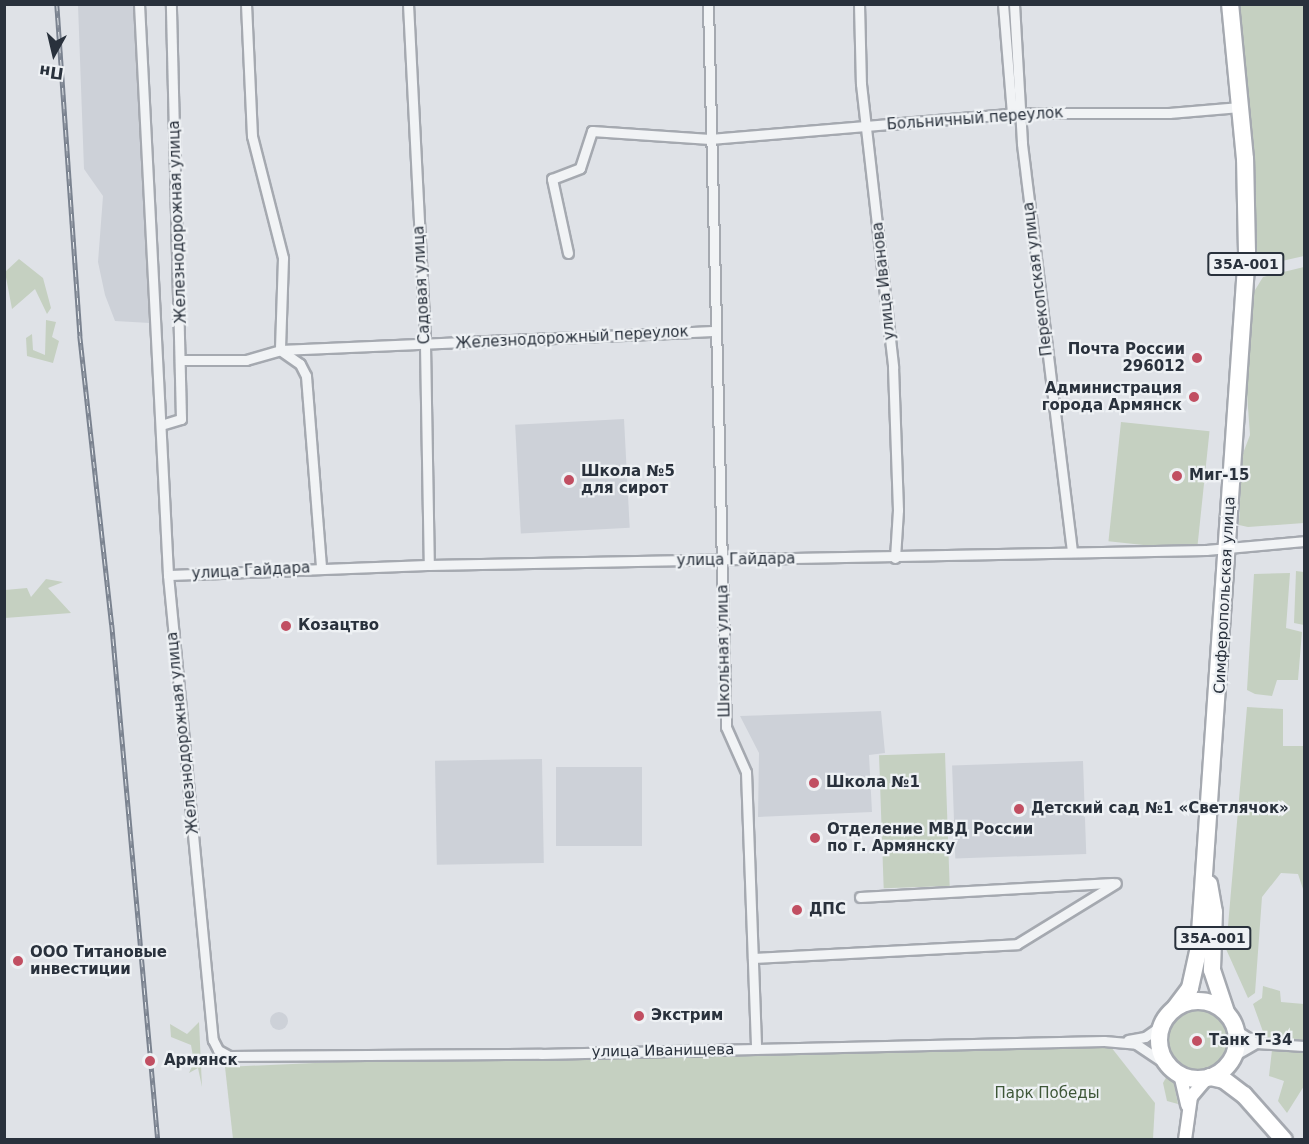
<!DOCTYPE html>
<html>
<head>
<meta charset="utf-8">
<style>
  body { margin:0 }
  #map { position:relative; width:1309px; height:1144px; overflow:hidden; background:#dfe2e7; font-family:"DejaVu Sans",sans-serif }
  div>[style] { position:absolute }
  .built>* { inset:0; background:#cdd1d8; transform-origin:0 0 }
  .round { border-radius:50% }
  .green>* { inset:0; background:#c5d0c1; transform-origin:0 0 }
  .roads { filter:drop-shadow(2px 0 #a5a9b0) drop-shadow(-2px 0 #a5a9b0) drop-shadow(0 2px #a5a9b0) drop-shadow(0 -2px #a5a9b0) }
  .street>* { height:9px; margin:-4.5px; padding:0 4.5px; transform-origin:4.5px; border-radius:4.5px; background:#f1f3f5 }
  .secondary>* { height:12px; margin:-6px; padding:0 6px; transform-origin:6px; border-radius:6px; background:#fff }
  .highway>* { height:16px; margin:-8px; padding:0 8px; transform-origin:8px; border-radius:8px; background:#fff }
  .highway>.ring { margin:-8px; padding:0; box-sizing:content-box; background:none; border:16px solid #fff; border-radius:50% }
  .rail>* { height:4.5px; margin-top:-2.25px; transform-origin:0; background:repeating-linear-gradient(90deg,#eef1f4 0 7px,#7a828f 0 14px); box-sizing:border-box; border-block:2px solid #7a828f }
  .dots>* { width:16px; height:16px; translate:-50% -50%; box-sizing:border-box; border:3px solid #eef1f4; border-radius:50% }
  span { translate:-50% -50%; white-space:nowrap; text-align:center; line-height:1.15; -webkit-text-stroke:4.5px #eef1f4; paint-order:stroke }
  .shield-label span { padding:2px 4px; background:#eef1f4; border:2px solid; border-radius:4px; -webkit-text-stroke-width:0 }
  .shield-label { font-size:14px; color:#29313c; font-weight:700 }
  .street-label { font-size:15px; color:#29313c }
  .poi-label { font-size:15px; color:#29313c; font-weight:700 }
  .right { translate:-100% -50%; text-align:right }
  .left { translate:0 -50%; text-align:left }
  .park-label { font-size:15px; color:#3e5738 }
  .frame { position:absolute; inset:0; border:6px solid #29313c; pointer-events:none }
  .north { position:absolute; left:24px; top:24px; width:60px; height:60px; -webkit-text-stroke:4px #eef1f4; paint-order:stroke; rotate:188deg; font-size:16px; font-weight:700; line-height:24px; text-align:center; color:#29313c }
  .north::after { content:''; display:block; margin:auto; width:21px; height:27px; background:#29313c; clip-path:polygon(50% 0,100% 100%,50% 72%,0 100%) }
</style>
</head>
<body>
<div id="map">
  <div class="built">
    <i style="clip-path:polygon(78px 5px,133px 5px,150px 323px,115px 321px,105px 295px,98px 262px,103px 196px,84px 169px)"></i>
    <i style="left:624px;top:419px;width:109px;height:109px;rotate:87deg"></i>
    <i style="clip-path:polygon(881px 711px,885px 753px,869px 755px,872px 812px,758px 817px,759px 753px,740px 716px)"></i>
    <i style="left:542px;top:759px;width:104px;height:107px;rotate:89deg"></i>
    <i style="left:1083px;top:761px;width:93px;height:131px;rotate:88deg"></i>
    <i style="left:642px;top:767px;width:79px;height:86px;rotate:90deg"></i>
    <i class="round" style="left:270px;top:1012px;width:18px;height:18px"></i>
  </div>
  <div class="green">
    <i style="clip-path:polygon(1240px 5px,1304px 5px,1304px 256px,1273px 263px,1257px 252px)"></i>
    <i style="clip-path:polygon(19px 259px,43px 278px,51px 308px,47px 314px,35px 289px,12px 309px,5px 272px)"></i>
    <i style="clip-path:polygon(1304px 267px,1304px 523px,1248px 527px,1239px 525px,1242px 456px,1250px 435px,1247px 394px,1252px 295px,1263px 277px)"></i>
    <i style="clip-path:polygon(46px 320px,56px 322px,52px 337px,59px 341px,53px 363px,27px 356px,26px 338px,32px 334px,33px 350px,45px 355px)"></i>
    <i style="left:1121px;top:422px;width:89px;height:120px;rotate:6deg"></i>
    <i style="clip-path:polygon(1296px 571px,1304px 572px,1304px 625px,1294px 623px)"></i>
    <i style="clip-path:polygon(1290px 573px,1286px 628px,1302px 632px,1298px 680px,1277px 680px,1272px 696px,1255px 694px,1247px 690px,1254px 574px)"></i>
    <i style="clip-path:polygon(46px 579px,63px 582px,48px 588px,71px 613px,5px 618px,5px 590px,27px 588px,31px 597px)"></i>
    <i style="clip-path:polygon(1247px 707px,1283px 709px,1283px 746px,1304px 746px,1304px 892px,1298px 874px,1281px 873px,1262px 897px,1255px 993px,1248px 998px,1226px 949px)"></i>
    <i style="left:945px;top:753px;width:133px;height:66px;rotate:88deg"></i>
    <i style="clip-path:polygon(1263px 986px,1280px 991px,1281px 1002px,1304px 1004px,1304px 1043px,1266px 1040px,1253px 1004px,1262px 998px)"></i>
    <i class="round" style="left:1166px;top:1007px;width:66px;height:66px"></i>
    <i style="clip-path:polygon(199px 1022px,202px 1087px,198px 1068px,189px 1073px,194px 1062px,191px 1045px,171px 1037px,170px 1024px,187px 1034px)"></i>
    <i style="clip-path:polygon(1111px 1047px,1155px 1103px,1153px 1139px,233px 1139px,225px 1067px,359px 1061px)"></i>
    <i style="clip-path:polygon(1272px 1050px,1304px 1052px,1304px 1086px,1287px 1113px,1278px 1101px,1284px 1081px,1269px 1076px)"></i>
    <i style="clip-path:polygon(1167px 1076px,1173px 1079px,1178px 1104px,1167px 1101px,1163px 1083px)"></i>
  </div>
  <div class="roads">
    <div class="street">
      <i style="left:139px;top:4px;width:572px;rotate:87.09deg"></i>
      <i style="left:168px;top:575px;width:467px;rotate:84.5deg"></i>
      <i style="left:213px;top:1040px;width:11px;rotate:63deg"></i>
      <i style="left:218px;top:1050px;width:13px;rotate:29deg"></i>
      <i style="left:229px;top:1056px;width:312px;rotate:-0.4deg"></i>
      <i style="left:541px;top:1054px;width:563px;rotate:-1.32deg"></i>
      <i style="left:1104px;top:1041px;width:32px;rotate:5deg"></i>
      <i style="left:1136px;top:1044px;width:40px;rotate:34deg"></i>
      <i style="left:246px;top:4px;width:132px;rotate:87.4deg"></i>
      <i style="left:252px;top:136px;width:126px;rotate:75.7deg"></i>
      <i style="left:283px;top:258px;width:92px;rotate:91.9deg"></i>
      <i style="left:280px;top:350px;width:24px;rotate:35deg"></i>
      <i style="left:300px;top:364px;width:13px;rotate:63deg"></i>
      <i style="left:306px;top:376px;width:192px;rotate:85.5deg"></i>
      <i style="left:408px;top:4px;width:341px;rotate:87.1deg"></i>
      <i style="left:425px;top:345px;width:220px;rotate:89deg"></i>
      <i style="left:708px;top:4px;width:723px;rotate:88.57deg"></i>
      <i style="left:726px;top:727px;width:49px;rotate:66deg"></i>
      <i style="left:746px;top:772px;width:277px;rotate:87.9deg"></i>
      <i style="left:859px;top:4px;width:80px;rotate:88.6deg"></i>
      <i style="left:861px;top:84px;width:285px;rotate:83.5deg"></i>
      <i style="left:893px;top:367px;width:143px;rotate:88deg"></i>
      <i style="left:898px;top:510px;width:48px;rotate:93.6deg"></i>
      <i style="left:1003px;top:4px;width:110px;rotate:85.3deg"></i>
      <i style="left:1014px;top:4px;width:140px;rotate:86.7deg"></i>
      <i style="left:1022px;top:144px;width:411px;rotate:83deg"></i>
      <i style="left:568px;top:253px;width:76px;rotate:-102.2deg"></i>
      <i style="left:552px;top:179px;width:30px;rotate:-21deg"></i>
      <i style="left:580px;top:168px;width:39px;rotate:-72deg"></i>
      <i style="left:592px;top:131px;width:118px;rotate:3.9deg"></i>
      <i style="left:710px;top:139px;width:312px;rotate:-4.8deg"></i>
      <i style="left:1021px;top:113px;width:148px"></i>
      <i style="left:1169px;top:113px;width:71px;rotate:-4.8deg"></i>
      <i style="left:181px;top:360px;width:65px"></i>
      <i style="left:246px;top:360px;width:35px;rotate:-16deg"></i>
      <i style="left:280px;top:350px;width:433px;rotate:-2.5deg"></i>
      <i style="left:161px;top:425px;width:21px;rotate:-17deg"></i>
      <i style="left:181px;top:419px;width:415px;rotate:-91.4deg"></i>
      <i style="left:168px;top:575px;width:261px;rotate:-2.2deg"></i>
      <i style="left:429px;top:565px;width:777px;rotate:-1.11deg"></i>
      <i style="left:1206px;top:550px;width:98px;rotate:-5.2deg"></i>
      <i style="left:860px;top:897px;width:253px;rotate:-3.2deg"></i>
      <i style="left:753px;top:958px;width:264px;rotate:-3deg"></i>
      <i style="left:1017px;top:944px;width:116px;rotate:-31.6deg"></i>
      <i style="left:1236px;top:1030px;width:24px;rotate:33deg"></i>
      <i style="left:1256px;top:1043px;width:48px;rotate:3.6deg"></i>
      <i style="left:1128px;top:1040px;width:17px;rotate:-10deg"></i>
      <i style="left:1145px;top:1037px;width:21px;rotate:-35deg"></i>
      <i style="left:1235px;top:1055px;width:24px;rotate:-30deg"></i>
    </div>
    <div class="secondary">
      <i style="left:1180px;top:1074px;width:32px;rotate:77deg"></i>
      <i style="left:1185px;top:1140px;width:43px;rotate:-82.1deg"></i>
      <i style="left:1191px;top:1097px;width:25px;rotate:-50deg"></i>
    </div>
    <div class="highway">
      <i style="left:1209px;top:884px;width:28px;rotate:80deg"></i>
      <i style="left:1214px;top:912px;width:58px;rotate:92deg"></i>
      <i style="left:1212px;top:970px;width:44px;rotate:71.6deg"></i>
      <i class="ring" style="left:1159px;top:1001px;width:62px;height:62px"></i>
      <i style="left:1175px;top:1008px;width:25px;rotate:-53deg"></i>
      <i style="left:1190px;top:988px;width:42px;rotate:-77.6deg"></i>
      <i style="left:1199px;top:947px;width:697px;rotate:-86.05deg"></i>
      <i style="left:1247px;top:252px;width:93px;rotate:-91.2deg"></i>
      <i style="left:1245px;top:159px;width:156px;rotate:-95.5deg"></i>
      <i style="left:1210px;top:1077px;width:14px;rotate:12deg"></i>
      <i style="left:1224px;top:1080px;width:25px;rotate:37deg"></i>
      <i style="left:1244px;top:1095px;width:60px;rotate:48.4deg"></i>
    </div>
  </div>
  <div class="rail">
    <i style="left:57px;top:4px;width:333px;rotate:86deg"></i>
    <i style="left:80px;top:336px;width:291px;rotate:83.7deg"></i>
    <i style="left:112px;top:625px;width:517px;rotate:84.9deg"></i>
  </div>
  <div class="dots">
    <i style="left:1197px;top:358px;background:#c14f62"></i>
    <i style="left:1194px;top:397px;background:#c14f62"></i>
    <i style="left:1177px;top:476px;background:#c14f62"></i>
    <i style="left:569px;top:480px;background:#c14f62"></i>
    <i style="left:286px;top:626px;background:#c14f62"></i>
    <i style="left:814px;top:783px;background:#c14f62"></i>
    <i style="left:1019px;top:809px;background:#c14f62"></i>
    <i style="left:815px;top:838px;background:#c14f62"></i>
    <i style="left:797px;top:910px;background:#c14f62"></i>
    <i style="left:18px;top:961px;background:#c14f62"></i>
    <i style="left:639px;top:1016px;background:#c14f62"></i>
    <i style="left:1197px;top:1041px;background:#c14f62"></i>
    <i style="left:150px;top:1061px;background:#c14f62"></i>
  </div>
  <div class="shield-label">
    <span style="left:1246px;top:264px">35А-001</span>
    <span style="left:1213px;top:938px">35А-001</span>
  </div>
  <div class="street-label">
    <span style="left:975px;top:119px;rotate:-4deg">Больничный переулок</span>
    <span style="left:178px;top:222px;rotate:-92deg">Железнодорожная улица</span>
    <span style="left:1038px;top:279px;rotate:-97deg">Перекопская улица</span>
    <span style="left:884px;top:281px;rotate:-96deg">улица Иванова</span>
    <span style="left:422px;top:285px;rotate:-93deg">Садовая улица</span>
    <span style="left:572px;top:338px;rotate:-3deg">Железнодорожный переулок</span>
    <span style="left:736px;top:560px;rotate:-1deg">улица Гайдара</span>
    <span style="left:251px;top:571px;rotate:-3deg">улица Гайдара</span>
    <span style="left:1225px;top:595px;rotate:-87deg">Симферопольская улица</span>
    <span style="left:724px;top:651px;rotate:-91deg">Школьная улица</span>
    <span style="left:183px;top:733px;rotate:-96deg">Железнодорожная улица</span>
    <span style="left:663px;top:1051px;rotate:-1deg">улица Иванищева</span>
  </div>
  <div class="poi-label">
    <span class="right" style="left:1185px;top:358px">Почта России<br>296012</span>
    <span class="right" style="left:1182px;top:397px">Администрация<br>города Армянск</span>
    <span class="left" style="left:581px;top:480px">Школа №5<br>для сирот</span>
    <span class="left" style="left:1189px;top:476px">Миг-15</span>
    <span class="left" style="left:298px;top:626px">Козацтво</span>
    <span class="left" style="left:826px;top:783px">Школа №1</span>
    <span class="left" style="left:1031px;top:809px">Детский сад №1 «Светлячок»</span>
    <span class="left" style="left:827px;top:838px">Отделение МВД России<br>по г. Армянску</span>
    <span class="left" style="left:809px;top:910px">ДПС</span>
    <span class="left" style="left:30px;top:961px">ООО Титановые<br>инвестиции</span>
    <span class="left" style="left:651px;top:1016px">Экстрим</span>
    <span class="left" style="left:1209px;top:1041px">Танк Т-34</span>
    <span class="left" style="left:164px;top:1061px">Армянск</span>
  </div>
  <div class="park-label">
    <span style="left:1047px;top:1094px">Парк Победы</span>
  </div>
  <div class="frame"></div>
  <div class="north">Пн</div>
</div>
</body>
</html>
